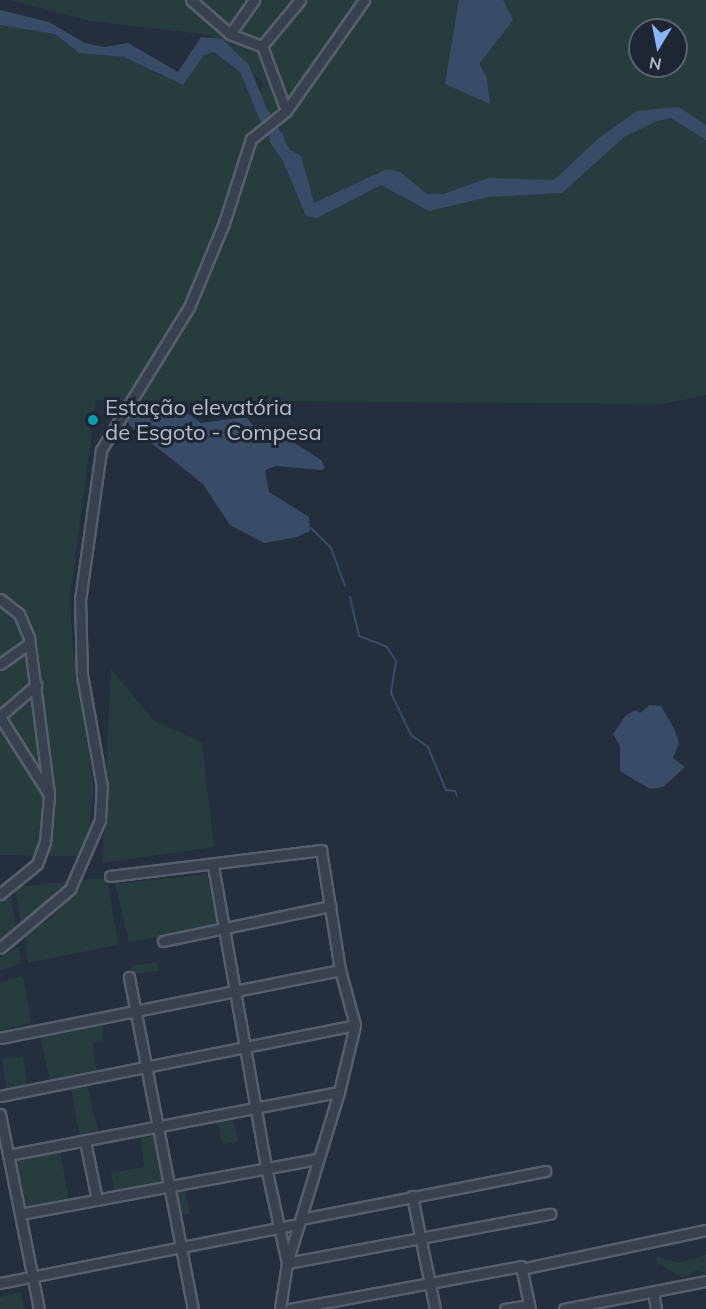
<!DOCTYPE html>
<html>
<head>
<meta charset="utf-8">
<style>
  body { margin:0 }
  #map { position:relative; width:706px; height:1309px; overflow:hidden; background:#242f3e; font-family:Mulish,sans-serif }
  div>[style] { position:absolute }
  .green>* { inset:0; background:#263c3f; transform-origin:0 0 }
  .water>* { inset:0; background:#394c67 }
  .stream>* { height:2px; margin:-1px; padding:0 1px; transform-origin:1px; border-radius:1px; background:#394c67 }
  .river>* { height:12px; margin:-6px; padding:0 6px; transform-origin:6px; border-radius:6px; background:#394c67 }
  .roads { filter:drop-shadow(2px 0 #565f6c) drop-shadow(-2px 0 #565f6c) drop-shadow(0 2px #565f6c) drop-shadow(0 -2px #565f6c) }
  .minor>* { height:9px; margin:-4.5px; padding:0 4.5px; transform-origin:4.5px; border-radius:4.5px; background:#38414e }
  .dots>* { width:16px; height:16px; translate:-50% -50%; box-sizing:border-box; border:3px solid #1d2633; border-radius:50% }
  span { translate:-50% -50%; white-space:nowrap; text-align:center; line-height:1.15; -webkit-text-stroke:6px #1d2633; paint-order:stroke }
  .poi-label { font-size:22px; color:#b4bcc9 }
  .left { translate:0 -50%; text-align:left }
  .north { position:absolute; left:628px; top:18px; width:60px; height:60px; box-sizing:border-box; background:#1d2633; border:2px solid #59626f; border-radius:50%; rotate:190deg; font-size:16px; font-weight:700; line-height:24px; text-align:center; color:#b4bcc9 }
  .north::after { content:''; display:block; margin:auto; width:21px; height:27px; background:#8ab4f8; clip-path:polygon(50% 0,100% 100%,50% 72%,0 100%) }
</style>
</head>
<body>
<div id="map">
  <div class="green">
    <i style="clip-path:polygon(evenodd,10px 0,706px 0,706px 395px,662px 404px,96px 400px,70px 598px,73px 648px,94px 789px,88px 836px,83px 851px,76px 856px,0 855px,0 24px,55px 34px,79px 53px,124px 57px,182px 85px,204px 54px,214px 52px,240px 72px,253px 104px,264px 84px,210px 35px,90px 21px,10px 0,640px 30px,676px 30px,676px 66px,640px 66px,640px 30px)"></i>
    <i style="clip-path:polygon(111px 669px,154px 721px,202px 742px,214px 847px,102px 863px)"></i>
    <i style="clip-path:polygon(207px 874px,217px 927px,129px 942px,115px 884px)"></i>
    <i style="clip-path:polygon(107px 878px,118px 945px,28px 963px,25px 936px,53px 917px,82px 880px)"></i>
    <i style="clip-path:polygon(73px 881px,22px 926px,15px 887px)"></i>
    <i style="clip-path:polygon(0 889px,10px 889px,16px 929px,0 942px)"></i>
    <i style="clip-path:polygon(18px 946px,21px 963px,0 971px,0 958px)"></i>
    <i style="clip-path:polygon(157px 962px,159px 971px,133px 974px,131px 966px)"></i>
    <i style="clip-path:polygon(23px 975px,31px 1023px,0 1031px,0 983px)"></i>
    <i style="clip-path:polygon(102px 1022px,104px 1041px,93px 1043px,97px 1073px,50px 1081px,40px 1034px)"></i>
    <i style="left:23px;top:1056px;width:29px;height:21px;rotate:82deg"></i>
    <i style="clip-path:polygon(87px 1084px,99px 1135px,80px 1138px,71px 1087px)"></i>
    <i style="left:233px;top:1120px;width:22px;height:16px;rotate:77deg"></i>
    <i style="clip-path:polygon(155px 1135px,163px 1184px,115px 1192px,111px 1173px,144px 1167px,141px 1138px)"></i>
    <i style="left:60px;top:1150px;width:52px;height:48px;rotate:80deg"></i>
    <i style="left:185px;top:1189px;width:25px;height:11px;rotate:79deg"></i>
    <i style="clip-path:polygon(706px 1255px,706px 1274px,697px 1270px,683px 1278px,658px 1263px,655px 1256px,680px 1263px)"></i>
    <i style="clip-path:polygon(21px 1292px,24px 1309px,0 1309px,0 1297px)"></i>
  </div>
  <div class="water">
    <i style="clip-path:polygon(459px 0,503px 0,513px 20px,479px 64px,487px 78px,490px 104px,445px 84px)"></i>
    <i style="clip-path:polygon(0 10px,49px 22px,85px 43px,104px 47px,128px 43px,178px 72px,201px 37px,222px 39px,249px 65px,271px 119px,262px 125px,240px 72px,214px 52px,204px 55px,183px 85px,124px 57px,79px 53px,55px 34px,0 25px)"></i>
    <i style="clip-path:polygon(679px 107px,706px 125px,706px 140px,671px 118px,657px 121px,624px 137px,562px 193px,488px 197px,429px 211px,381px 185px,317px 218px,306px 216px,283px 161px,269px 141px,282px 132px,288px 149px,301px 156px,314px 203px,387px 169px,400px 172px,427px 194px,443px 194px,489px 178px,554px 180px,599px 138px,637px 111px)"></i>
    <i style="clip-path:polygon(141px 401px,181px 409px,201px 423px,246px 417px,260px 434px,293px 442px,321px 460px,325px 468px,322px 470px,276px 466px,265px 470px,269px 492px,309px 517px,310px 531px,297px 537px,264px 543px,230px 525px,203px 484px,130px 426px,127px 420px,136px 402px)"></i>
    <i style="clip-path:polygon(650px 705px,661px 706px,674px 728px,679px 743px,673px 758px,685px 767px,663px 787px,650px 789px,620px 771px,620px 746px,613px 734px,626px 715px,636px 710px,640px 713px)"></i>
  </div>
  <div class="stream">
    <i style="left:311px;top:528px;width:28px;rotate:45deg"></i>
    <i style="left:331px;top:548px;width:40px;rotate:69.8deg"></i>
    <i style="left:350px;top:597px;width:40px;rotate:77deg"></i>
    <i style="left:359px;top:636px;width:30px;rotate:21deg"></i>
    <i style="left:387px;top:647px;width:17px;rotate:57deg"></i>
    <i style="left:396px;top:661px;width:32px;rotate:99deg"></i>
    <i style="left:391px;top:693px;width:47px;rotate:64.5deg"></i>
    <i style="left:411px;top:735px;width:21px;rotate:35deg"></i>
    <i style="left:428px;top:747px;width:47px;rotate:67.3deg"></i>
    <i style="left:446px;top:790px;width:9px;rotate:6deg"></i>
    <i style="left:455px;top:791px;width:5px;rotate:68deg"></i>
  </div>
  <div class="river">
    <i style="left:265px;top:116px;width:40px;rotate:62deg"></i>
  </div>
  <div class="roads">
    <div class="minor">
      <i style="left:191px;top:0;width:52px;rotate:41.1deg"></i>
      <i style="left:230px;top:34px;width:34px;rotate:21deg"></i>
      <i style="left:262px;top:46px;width:69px;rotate:69.7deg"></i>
      <i style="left:230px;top:34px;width:42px;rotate:-54.8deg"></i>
      <i style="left:262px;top:46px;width:60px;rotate:-50.4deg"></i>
      <i style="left:0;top:599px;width:24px;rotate:38deg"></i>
      <i style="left:19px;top:614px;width:26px;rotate:67deg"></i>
      <i style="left:29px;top:638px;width:158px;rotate:82.7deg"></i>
      <i style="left:49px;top:795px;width:47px;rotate:94.9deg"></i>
      <i style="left:45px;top:842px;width:23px;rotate:110deg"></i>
      <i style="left:37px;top:864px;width:48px;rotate:141deg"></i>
      <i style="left:0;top:664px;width:35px;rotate:-35deg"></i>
      <i style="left:0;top:716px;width:48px;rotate:-40.7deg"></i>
      <i style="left:0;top:717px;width:90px;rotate:57.7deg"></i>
      <i style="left:213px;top:866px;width:306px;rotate:80deg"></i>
      <i style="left:266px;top:1167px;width:98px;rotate:77.7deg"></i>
      <i style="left:287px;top:1263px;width:268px;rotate:-10.6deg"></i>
      <i style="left:110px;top:876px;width:213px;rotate:-7deg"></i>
      <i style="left:321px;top:850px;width:121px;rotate:81deg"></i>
      <i style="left:340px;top:970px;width:57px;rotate:74.7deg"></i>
      <i style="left:355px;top:1025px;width:69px;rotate:103.4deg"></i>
      <i style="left:339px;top:1092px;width:179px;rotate:106.9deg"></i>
      <i style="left:287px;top:1263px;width:47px;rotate:98.7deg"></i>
      <i style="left:163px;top:941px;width:171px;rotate:-11.8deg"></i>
      <i style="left:0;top:948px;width:92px;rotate:-40.1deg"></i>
      <i style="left:70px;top:889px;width:75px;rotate:-66.5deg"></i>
      <i style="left:100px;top:820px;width:33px;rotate:-87deg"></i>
      <i style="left:102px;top:787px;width:114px;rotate:-100.1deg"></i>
      <i style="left:82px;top:675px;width:75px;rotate:-91.5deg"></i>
      <i style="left:80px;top:600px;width:151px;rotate:-82deg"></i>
      <i style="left:101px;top:450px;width:168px;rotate:-58.4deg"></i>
      <i style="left:189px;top:307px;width:91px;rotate:-67.4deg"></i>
      <i style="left:224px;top:223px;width:88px;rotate:-72.2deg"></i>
      <i style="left:251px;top:139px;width:45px;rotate:-38.7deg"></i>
      <i style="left:286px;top:111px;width:136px;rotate:-54.9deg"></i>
      <i style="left:129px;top:977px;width:338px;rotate:79.1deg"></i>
      <i style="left:0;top:1038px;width:347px;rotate:-11.3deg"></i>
      <i style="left:0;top:1096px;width:362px;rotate:-11.3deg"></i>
      <i style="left:0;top:1114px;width:199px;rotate:78.7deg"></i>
      <i style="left:85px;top:1141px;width:60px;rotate:78.5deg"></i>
      <i style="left:8px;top:1155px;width:337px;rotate:-10.8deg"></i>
      <i style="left:412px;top:1196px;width:115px;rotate:78.5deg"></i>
      <i style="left:20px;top:1214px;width:303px;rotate:-10.5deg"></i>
      <i style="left:301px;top:1219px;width:249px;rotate:-11.1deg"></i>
      <i style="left:521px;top:1269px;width:189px;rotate:-11.9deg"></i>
      <i style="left:0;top:1283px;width:305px;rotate:-11.2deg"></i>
      <i style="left:653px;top:1292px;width:17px;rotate:80deg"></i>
      <i style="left:290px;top:1309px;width:235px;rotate:-10.5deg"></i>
      <i style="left:521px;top:1266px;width:44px;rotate:78.2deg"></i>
      <i style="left:505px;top:1309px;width:24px;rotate:-9deg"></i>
      <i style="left:564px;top:1309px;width:145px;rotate:-11.2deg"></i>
    </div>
  </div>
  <div class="dots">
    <i style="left:93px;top:420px;background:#0f9aa8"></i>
  </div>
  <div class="poi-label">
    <span class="left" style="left:105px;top:420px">Estação elevatória<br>de Esgoto - Compesa</span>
  </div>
  <div class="north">N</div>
</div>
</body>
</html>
